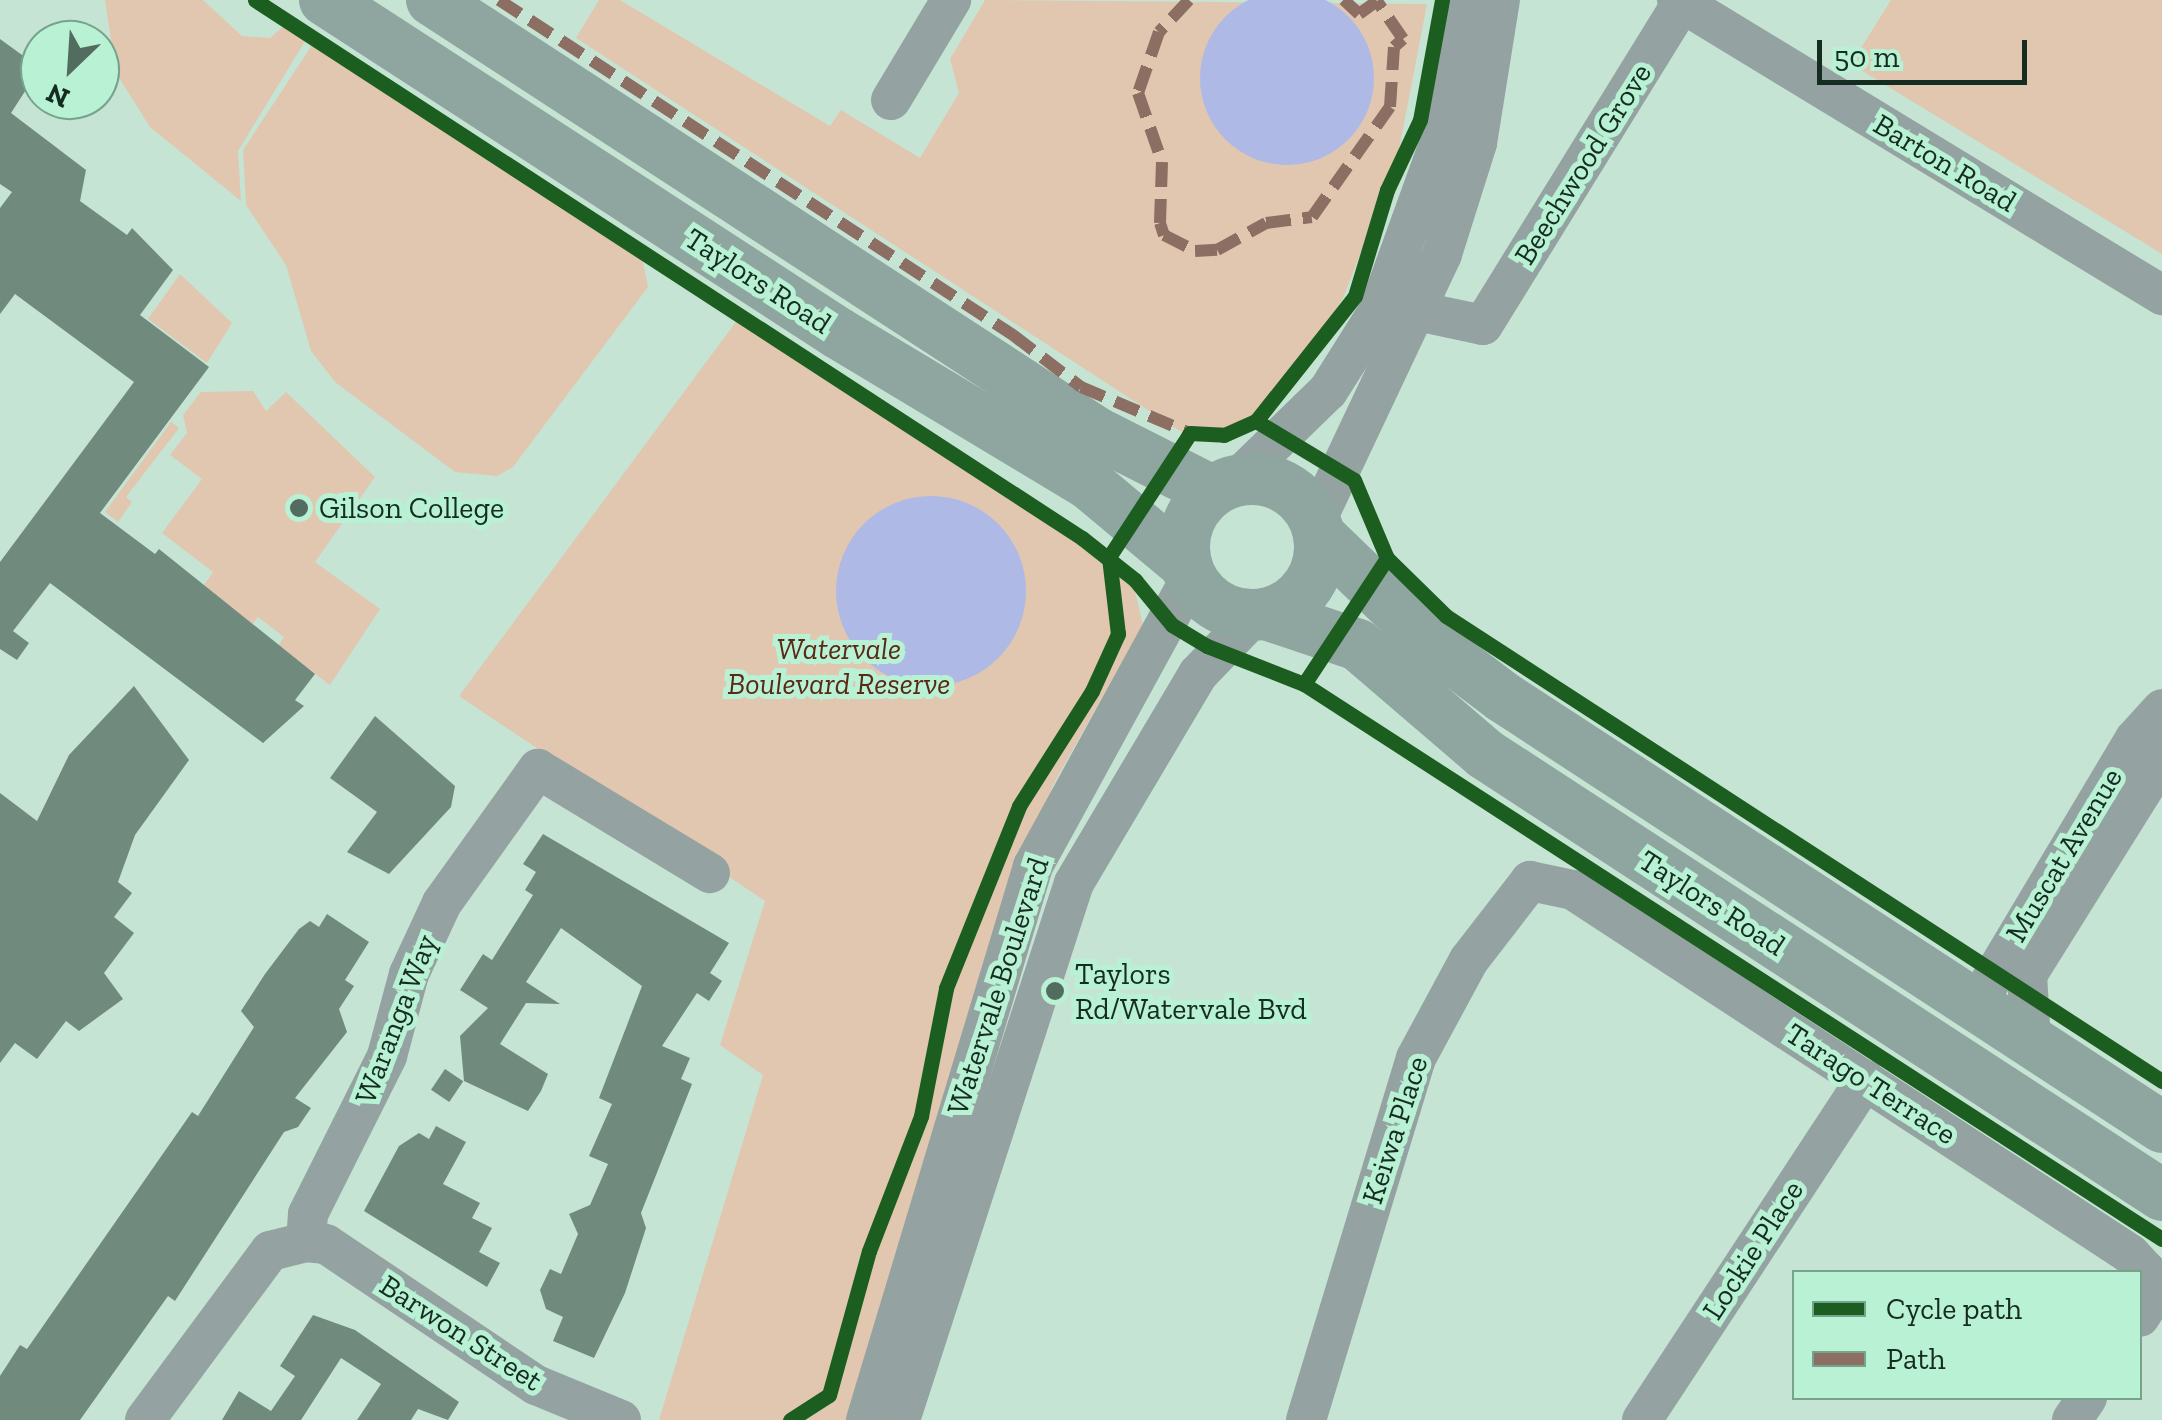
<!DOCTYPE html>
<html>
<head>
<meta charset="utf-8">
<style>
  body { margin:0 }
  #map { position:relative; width:2162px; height:1420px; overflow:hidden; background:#c5e4d4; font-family:"Zilla Slab",serif }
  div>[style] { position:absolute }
  .green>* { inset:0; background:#e1c7b0 }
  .water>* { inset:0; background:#afb9e6 }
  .round { border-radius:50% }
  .building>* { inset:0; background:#718a7e; transform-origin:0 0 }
  .minor>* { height:40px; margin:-20px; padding:0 20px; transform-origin:20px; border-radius:20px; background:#94a3a1 }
  .major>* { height:52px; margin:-26px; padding:0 26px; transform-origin:26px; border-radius:26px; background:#8fa5a0 }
  .major>.ring { margin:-26px; padding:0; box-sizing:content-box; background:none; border:52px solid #8fa5a0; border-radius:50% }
  .quiet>* { height:12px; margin-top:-6px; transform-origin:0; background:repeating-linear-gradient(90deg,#8d6e63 0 25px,transparent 0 37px) }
  .cycleway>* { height:15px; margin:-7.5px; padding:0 7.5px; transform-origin:7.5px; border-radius:7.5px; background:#1b5e20 }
  .dots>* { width:28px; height:28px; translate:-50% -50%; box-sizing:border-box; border:5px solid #b8f1d4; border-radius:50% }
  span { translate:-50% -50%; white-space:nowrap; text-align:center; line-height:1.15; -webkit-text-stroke:10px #b8f1d4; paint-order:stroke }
  .street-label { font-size:30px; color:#152c21 }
  .poi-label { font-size:30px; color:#152c21 }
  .left { translate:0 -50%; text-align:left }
  .park-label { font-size:30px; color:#5a2914; font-style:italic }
  .legend { position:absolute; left:1792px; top:1270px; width:350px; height:130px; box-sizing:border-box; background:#b8f1d4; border:2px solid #77a28c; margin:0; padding:12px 18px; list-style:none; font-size:30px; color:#152c21 }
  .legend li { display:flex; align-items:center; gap:20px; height:50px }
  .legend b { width:50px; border:2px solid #77a28c }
  .north { position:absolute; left:20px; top:20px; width:100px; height:100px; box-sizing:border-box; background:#b8f1d4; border:2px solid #77a28c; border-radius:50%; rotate:205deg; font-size:28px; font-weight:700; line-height:40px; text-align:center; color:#152c21 }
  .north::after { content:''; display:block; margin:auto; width:35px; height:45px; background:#536c60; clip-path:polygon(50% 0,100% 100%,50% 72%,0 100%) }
  .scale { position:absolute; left:1817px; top:40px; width:210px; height:45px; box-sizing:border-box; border:5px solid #152c21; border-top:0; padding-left:12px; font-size:30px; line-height:35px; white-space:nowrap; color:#152c21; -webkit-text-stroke:8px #b8f1d4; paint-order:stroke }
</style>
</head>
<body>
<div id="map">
  <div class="green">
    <i style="clip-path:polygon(105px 0,203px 0,242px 36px,270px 38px,285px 25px,307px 38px,238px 151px,241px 201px,150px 127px,116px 73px)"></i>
    <i style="clip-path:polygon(599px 0,620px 0,830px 126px,841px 110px,920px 158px,959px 93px,950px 59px,985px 0,1427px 4px,1398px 155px,1344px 296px,1293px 386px,1239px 433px,1197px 442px,576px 38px)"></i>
    <i style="clip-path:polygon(1891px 0,2162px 0,2162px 254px,1851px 64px)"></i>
    <i style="clip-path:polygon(314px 42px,642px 258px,648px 287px,513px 467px,497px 476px,455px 472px,335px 382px,311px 351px,286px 265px,246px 205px,243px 150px)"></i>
    <i style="clip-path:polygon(180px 274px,232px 323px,207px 363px,148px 319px)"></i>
    <i style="clip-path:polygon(738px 319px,1112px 562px,1132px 578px,1143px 625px,1053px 785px,851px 1420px,659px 1420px,763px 1075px,720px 1045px,765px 901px,459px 696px)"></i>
    <i style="clip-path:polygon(253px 391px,266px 411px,286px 392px,375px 477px,315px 562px,380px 609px,330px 685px,278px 646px,284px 637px,258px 617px,252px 625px,202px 588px,213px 572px,162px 533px,202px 479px,170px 455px,187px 433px,183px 415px,201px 392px)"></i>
    <i style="clip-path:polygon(171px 422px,179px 428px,126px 497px,132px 502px,118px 522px,105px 512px)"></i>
  </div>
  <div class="water">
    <i class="round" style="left:1200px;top:-9px;width:174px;height:174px"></i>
    <i class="round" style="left:836px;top:496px;width:190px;height:190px"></i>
  </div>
  <div class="building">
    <i style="clip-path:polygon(0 39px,40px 68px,11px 113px,86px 170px,80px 201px,127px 235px,132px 228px,173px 270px,140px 315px,209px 367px,100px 513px,155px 554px,159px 549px,315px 674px,295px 700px,304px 706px,263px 743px,50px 583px,13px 631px,29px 643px,17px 660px,0 649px,0 562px,134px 382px,15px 294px,0 314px,0 208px,12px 192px,0 184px)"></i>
    <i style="clip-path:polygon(134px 686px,189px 760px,135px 835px,118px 882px,132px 893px,114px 917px,134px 933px,104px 973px,123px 999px,79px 1031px,66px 1021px,37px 1059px,15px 1043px,0 1063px,0 793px,37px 821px,69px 755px)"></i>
    <i style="clip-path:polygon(375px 716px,455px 786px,451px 807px,389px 874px,347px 852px,377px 812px,330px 778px)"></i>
    <i style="clip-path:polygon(543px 834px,729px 943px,710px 973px,722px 981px,709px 1001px,697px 993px,662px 1046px,690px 1058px,681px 1079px,692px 1084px,641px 1213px,646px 1228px,625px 1293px,594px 1358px,553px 1341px,563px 1317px,546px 1309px,540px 1290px,550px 1269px,561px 1274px,578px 1234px,569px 1214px,590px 1205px,608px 1164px,589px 1156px,612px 1104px,599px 1098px,642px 986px,561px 928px,526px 982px,560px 1004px,526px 1003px,500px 1044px,548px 1074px,541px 1091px,528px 1111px,464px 1081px,460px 1036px,488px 1008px,460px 990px,483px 954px,492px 960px,533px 895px,525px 890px,536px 872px,523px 864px)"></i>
    <i style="clip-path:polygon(327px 914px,369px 942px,345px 980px,354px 986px,339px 1009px,347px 1032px,295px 1098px,311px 1108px,298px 1127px,284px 1132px,175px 1301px,168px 1296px,80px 1420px,0 1420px,0 1376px,20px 1345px,27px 1349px,192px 1112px,198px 1116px,254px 1027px,241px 1011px,265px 974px,299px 929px,310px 921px,319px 927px)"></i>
    <i style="left:445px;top:1069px;width:22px;height:25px;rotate:34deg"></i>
    <i style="clip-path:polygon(436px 1126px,466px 1142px,443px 1184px,480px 1203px,472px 1218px,492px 1228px,479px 1252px,500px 1263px,487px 1287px,364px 1211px,399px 1146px,419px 1133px,429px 1139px)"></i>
    <i style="clip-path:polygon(313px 1315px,355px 1330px,459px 1402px,448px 1420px,418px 1409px,411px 1420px,357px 1420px,381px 1384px,341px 1358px,301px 1420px,222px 1420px,239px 1391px,271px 1411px,295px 1376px,280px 1366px)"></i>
  </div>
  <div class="minor">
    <i style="left:1677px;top:0;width:568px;rotate:31.31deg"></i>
    <i style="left:891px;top:100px;width:117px;rotate:-59deg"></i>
    <i style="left:1417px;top:311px;width:67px;rotate:12deg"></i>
    <i style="left:1483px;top:325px;width:379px;rotate:-58.3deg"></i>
    <i style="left:1236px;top:480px;width:128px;rotate:-44.1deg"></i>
    <i style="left:1328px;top:391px;width:96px;rotate:-57.8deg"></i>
    <i style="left:1379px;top:310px;width:173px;rotate:-70.1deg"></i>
    <i style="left:1438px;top:147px;width:150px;rotate:-78.5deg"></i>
    <i style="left:1316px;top:521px;width:295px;rotate:-64.7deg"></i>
    <i style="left:1442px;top:254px;width:116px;rotate:-72.5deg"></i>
    <i style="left:1477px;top:143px;width:145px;rotate:-80.9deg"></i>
    <i style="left:1975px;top:1007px;width:312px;rotate:-59.2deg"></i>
    <i style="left:2135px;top:739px;width:40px;rotate:-48deg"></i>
    <i style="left:2031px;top:1042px;width:67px;rotate:-93.4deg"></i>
    <i style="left:2027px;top:975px;width:255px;rotate:-58deg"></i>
    <i style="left:306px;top:1242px;width:20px;rotate:6deg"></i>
    <i style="left:326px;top:1244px;width:253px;rotate:33.9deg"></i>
    <i style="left:536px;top:1385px;width:92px;rotate:22.4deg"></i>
    <i style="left:145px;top:1420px;width:210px;rotate:-53.5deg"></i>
    <i style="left:270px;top:1251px;width:37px;rotate:-14deg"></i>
    <i style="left:306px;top:1242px;width:28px;rotate:-86deg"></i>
    <i style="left:308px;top:1214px;width:177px;rotate:-63.4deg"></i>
    <i style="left:387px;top:1056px;width:85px;rotate:-75deg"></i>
    <i style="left:409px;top:974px;width:78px;rotate:-65.1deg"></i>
    <i style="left:442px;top:903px;width:165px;rotate:-54.4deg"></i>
    <i style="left:538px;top:769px;width:201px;rotate:31.2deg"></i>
    <i style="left:866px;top:1420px;width:579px;rotate:-73.22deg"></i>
    <i style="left:1033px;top:866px;width:329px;rotate:-61.3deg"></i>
    <i style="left:900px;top:1420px;width:564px;rotate:-72.05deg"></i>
    <i style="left:1074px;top:883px;width:243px;rotate:-59.3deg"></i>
    <i style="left:1198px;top:674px;width:81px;rotate:-46deg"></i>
    <i style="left:1306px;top:1420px;width:378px;rotate:-73.1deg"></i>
    <i style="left:1416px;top:1058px;width:111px;rotate:-61.6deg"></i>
    <i style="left:1469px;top:960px;width:100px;rotate:-52.3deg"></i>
    <i style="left:1530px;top:881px;width:44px;rotate:11.8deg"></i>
    <i style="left:1573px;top:890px;width:665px;rotate:33.16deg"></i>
    <i style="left:2130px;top:1254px;width:26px;rotate:47deg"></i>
    <i style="left:2148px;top:1273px;width:29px;rotate:88deg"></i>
    <i style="left:2149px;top:1302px;width:17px;rotate:121deg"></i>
    <i style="left:1642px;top:1420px;width:407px;rotate:-56.7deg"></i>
    <i style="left:2072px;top:1420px;width:27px;rotate:-56deg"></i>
  </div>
  <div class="major">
    <i style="left:325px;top:0;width:612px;rotate:32.99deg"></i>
    <i style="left:838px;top:333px;width:292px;rotate:31deg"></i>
    <i style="left:1088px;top:483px;width:128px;rotate:39.9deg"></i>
    <i style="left:432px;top:0;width:794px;rotate:33.07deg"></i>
    <i style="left:1097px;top:433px;width:129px;rotate:26.8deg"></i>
    <i class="ring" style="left:1184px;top:479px;width:84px;height:84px"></i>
    <i style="left:1319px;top:535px;width:154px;rotate:43.9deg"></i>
    <i style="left:1430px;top:642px;width:91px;rotate:37deg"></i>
    <i style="left:1503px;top:697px;width:787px;rotate:33.12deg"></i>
    <i style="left:1266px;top:614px;width:97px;rotate:18.6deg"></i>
    <i style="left:1358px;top:645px;width:167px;rotate:40.6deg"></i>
    <i style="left:1485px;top:754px;width:808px;rotate:33.08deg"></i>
  </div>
  <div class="quiet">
    <i style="left:499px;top:0;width:614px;rotate:33.09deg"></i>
    <i style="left:1013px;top:335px;width:86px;rotate:37.4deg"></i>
    <i style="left:1081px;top:387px;width:118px;rotate:22.9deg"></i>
    <i style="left:1189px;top:0;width:44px;rotate:133.2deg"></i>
    <i style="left:1159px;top:32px;width:65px;rotate:109deg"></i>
    <i style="left:1138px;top:93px;width:73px;rotate:70.8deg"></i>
    <i style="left:1162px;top:162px;width:61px;rotate:91.9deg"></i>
    <i style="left:1160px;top:223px;width:13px;rotate:72deg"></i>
    <i style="left:1164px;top:235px;width:35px;rotate:27deg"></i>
    <i style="left:1195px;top:251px;width:22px;rotate:-3deg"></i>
    <i style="left:1217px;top:250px;width:56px;rotate:-28.9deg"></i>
    <i style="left:1266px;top:223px;width:46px;rotate:-7.4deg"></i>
    <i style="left:1312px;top:217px;width:135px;rotate:-54.7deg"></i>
    <i style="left:1390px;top:107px;width:60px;rotate:-86.2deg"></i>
    <i style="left:1394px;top:47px;width:12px;rotate:-42deg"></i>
    <i style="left:1403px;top:39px;width:46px;rotate:-124.4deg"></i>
    <i style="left:1377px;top:1px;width:22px;rotate:144deg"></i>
    <i style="left:1359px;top:14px;width:21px;rotate:-137deg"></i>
  </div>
  <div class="cycleway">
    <i style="left:255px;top:0;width:987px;rotate:33.05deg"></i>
    <i style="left:1082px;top:538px;width:68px;rotate:38.4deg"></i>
    <i style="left:1135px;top:580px;width:58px;rotate:50.6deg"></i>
    <i style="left:1172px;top:625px;width:41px;rotate:31deg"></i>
    <i style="left:1207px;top:646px;width:104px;rotate:21.4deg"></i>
    <i style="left:1304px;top:684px;width:151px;rotate:-56.6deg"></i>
    <i style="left:1256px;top:421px;width:114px;rotate:31deg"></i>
    <i style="left:1354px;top:480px;width:85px;rotate:67.1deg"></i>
    <i style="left:1387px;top:558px;width:83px;rotate:44.5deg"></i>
    <i style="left:1446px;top:616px;width:854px;rotate:33deg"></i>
    <i style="left:1304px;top:684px;width:1022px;rotate:32.9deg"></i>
    <i style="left:790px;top:1420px;width:46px;rotate:-32.7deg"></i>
    <i style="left:829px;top:1395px;width:149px;rotate:-74.5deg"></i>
    <i style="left:869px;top:1251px;width:145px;rotate:-68.9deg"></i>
    <i style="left:921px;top:1116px;width:130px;rotate:-78.9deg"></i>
    <i style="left:946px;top:988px;width:196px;rotate:-68.1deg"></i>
    <i style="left:1019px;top:806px;width:136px;rotate:-57.6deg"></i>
    <i style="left:1092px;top:691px;width:63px;rotate:-65.5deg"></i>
    <i style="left:1118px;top:634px;width:78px;rotate:-96.7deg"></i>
    <i style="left:1109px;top:557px;width:148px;rotate:-56.8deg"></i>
    <i style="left:1190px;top:433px;width:34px;rotate:3deg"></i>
    <i style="left:1224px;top:435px;width:35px;rotate:-24deg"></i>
    <i style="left:1256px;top:421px;width:159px;rotate:-51.6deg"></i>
    <i style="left:1355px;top:296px;width:111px;rotate:-73.2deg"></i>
    <i style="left:1387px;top:190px;width:77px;rotate:-64.8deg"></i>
    <i style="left:1420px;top:120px;width:122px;rotate:-79.6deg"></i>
  </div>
  <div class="dots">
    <i style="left:299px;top:508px;background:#536c60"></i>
    <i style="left:1055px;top:991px;background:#536c60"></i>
  </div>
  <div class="street-label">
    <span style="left:1945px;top:163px;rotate:31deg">Barton Road</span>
    <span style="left:1583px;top:164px;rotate:-58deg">Beechwood Grove</span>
    <span style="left:758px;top:281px;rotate:33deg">Taylors Road</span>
    <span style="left:2064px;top:855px;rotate:-59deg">Muscat Avenue</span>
    <span style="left:1712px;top:903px;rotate:33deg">Taylors Road</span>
    <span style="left:998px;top:986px;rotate:-72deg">Watervale Boulevard</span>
    <span style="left:396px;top:1019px;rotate:-69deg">Waranga Way</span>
    <span style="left:1871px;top:1084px;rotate:33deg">Tarago Terrace</span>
    <span style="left:1395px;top:1130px;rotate:-72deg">Keiwa Place</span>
    <span style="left:1753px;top:1250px;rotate:-57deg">Lockie Place</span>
    <span style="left:461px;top:1333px;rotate:33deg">Barwon Street</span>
  </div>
  <div class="poi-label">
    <span class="left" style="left:319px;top:508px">Gilson College</span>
    <span class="left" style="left:1075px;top:991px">Taylors<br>Rd/Watervale Bvd</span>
  </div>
  <div class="park-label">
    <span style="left:839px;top:666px">Watervale<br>Boulevard Reserve</span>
  </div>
  <ul class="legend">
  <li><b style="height:12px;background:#1b5e20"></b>Cycle path</li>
  <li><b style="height:12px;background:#8d6e63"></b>Path</li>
  </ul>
  <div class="north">N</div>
  <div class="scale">50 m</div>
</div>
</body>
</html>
